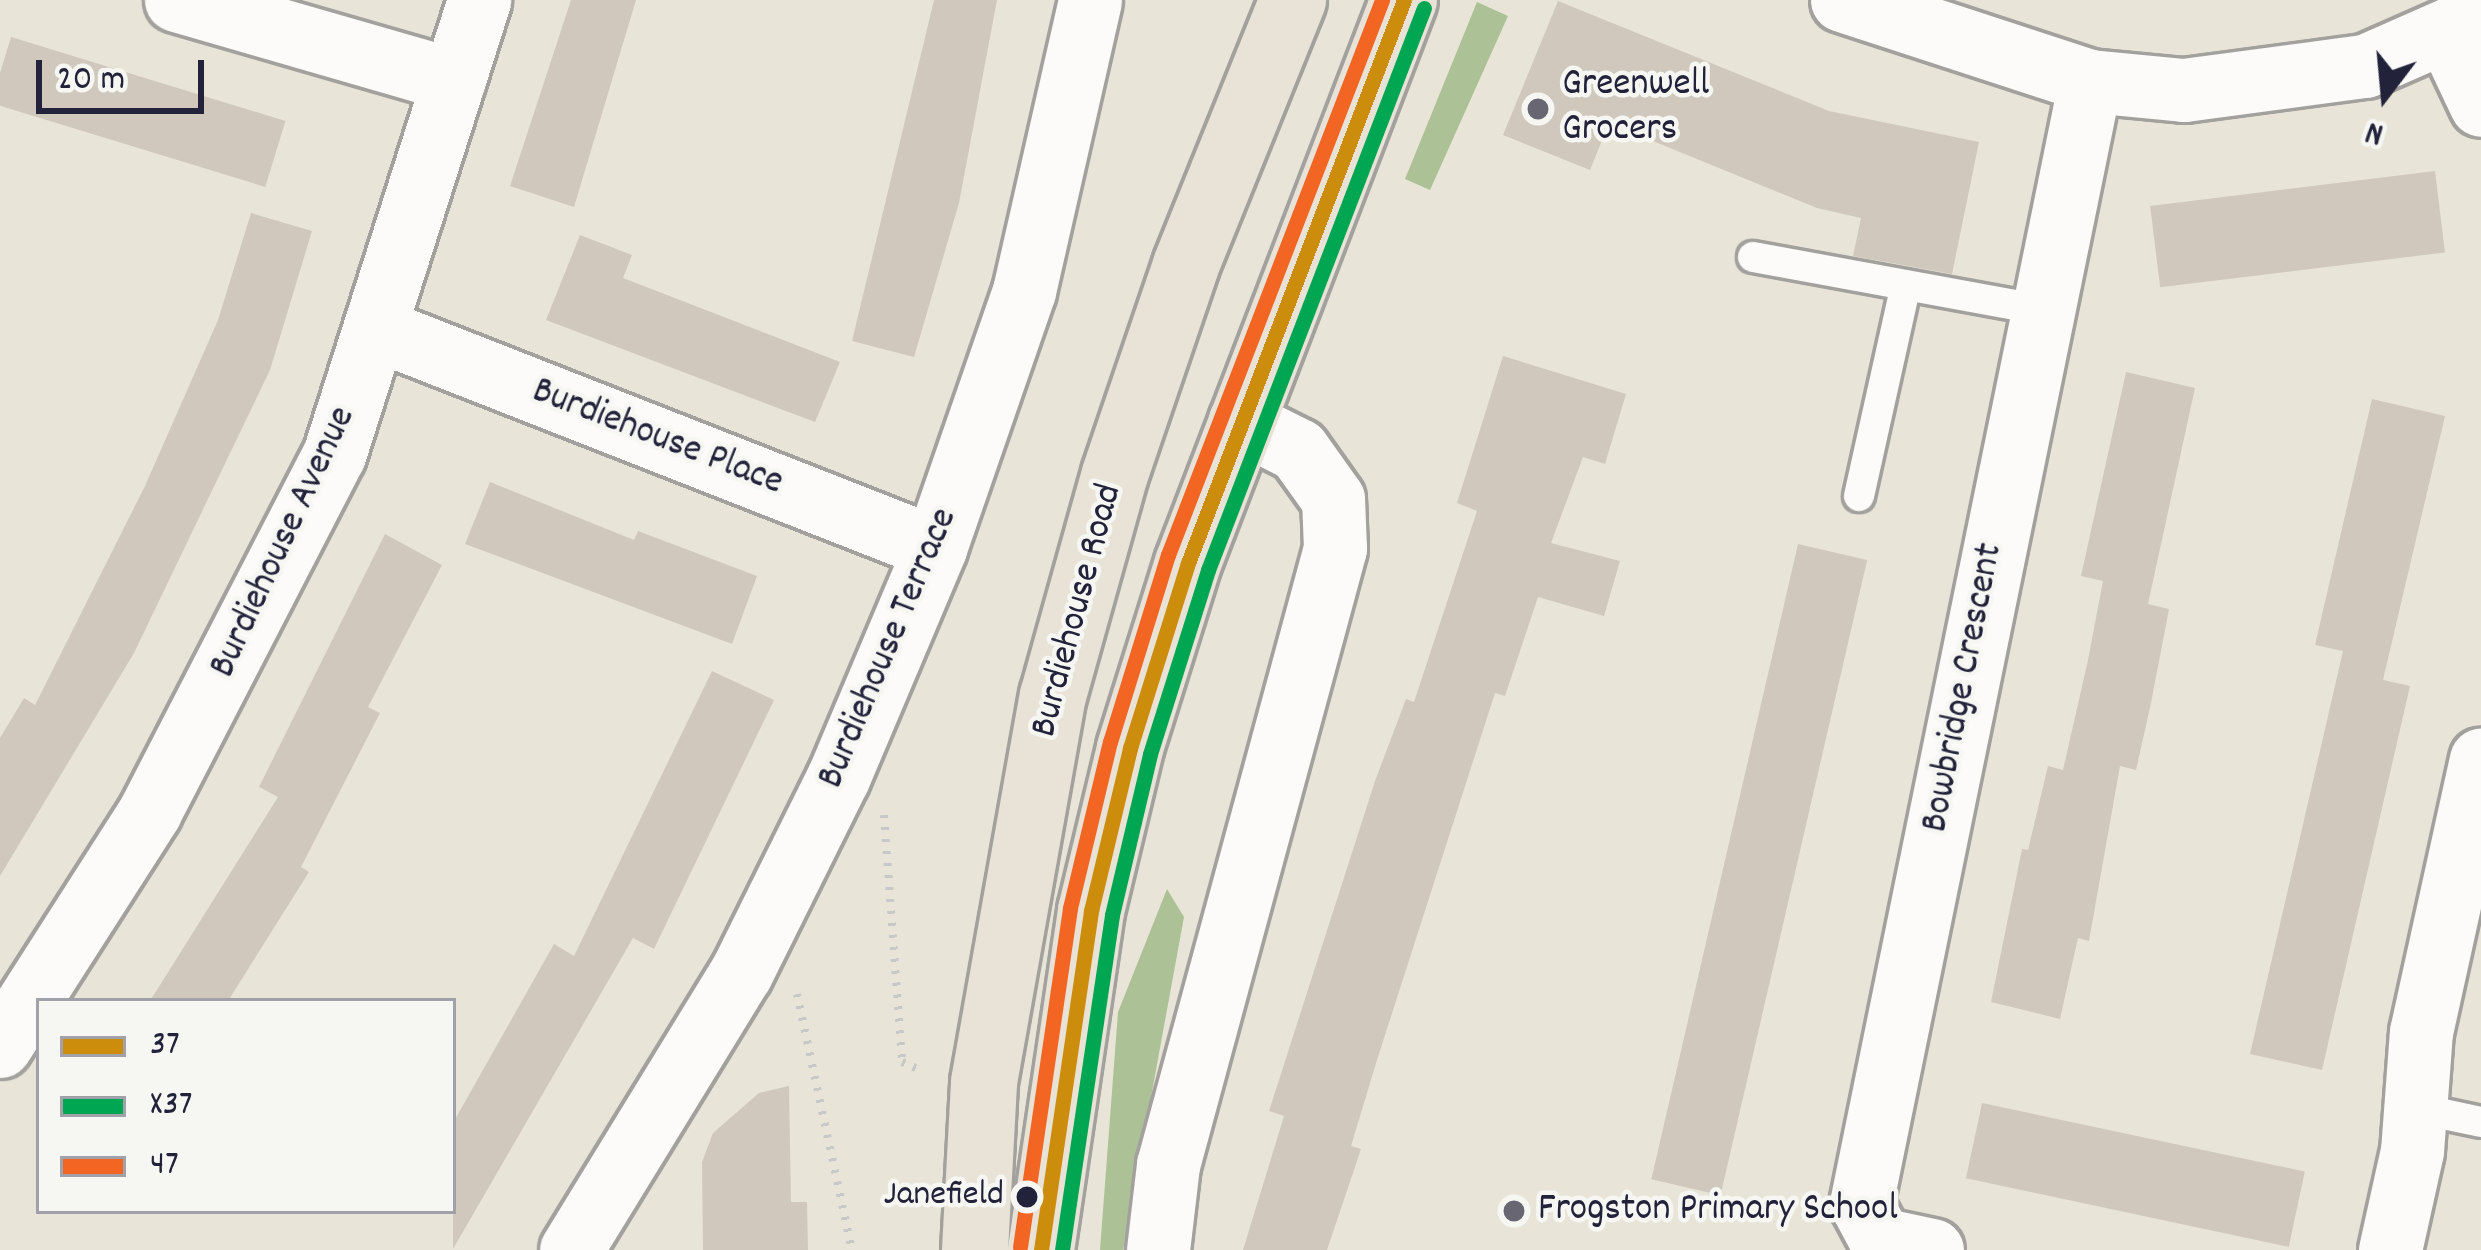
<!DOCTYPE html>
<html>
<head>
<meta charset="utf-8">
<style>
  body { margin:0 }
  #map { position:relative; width:2481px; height:1250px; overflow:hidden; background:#e8e4d7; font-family:Dekko,sans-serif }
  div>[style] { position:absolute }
  .forest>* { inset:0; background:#acc296 }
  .building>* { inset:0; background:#d0c8bc; transform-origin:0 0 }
  .path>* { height:8px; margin-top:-4px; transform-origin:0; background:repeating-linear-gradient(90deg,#c9c8c8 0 3px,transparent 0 12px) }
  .roads { filter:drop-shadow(3px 0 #a3a19d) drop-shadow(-3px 0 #a3a19d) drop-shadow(0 3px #a3a19d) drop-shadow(0 -3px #a3a19d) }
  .service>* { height:30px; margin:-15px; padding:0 15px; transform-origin:15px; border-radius:15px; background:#fcfbf9 }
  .minor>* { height:63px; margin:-31.5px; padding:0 31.5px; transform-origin:31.5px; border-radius:31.5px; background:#fcfbf9 }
  .primary>* { height:66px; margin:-33px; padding:0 33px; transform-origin:33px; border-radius:33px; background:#e9e2d6 }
  .bus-1>* { height:15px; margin:-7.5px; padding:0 7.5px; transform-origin:7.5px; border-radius:7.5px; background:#cc8c0c }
  .bus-2>* { height:15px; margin:-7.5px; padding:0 7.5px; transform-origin:7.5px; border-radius:7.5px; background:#00a651 }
  .bus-3>* { height:15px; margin:-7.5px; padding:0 7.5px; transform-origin:7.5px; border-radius:7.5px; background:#f26522 }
  .dots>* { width:33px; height:33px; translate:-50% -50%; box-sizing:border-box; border:6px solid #f6f6f2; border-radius:50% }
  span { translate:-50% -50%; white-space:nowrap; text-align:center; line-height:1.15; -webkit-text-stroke:9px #f6f6f2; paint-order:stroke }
  .bus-label { font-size:36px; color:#22223b }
  .right { translate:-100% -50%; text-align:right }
  .poi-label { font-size:39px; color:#22223b }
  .left { translate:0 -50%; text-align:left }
  .street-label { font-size:39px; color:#22223b }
  .legend { position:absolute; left:36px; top:998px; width:420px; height:216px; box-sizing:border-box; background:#f6f6f2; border:3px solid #a1a1a9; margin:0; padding:15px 21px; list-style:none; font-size:36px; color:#22223b }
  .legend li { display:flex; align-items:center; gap:24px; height:60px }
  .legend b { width:60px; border:3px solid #a1a1a9 }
  .north { position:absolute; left:2325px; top:36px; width:120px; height:120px; -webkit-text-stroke:9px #f6f6f2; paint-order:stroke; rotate:196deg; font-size:33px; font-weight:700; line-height:48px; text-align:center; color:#22223b }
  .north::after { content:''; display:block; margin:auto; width:42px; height:54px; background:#22223b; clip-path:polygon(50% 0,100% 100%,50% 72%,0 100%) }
  .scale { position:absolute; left:36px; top:60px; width:168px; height:54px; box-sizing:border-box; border:6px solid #22223b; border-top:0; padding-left:15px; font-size:36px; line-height:42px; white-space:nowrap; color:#22223b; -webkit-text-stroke:9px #f6f6f2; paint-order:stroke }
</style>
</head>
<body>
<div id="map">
  <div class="forest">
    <i style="clip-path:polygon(1477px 2px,1508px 16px,1430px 190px,1405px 179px)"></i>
    <i style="clip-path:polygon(1167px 889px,1184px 917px,1123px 1250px,1100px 1250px,1118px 1012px)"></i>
  </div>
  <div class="building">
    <i style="clip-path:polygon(571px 0,636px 0,574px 207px,510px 186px)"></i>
    <i style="clip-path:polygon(934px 0,997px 0,959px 203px,914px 357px,852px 341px)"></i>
    <i style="clip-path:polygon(1558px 1px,1829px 111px,1979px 142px,1952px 274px,1853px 256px,1861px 218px,1817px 208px,1609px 123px,1590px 170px,1503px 135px)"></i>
    <i style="left:11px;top:37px;width:287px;height:69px;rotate:17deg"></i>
    <i style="left:2435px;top:171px;width:82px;height:287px;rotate:83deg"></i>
    <i style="clip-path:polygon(251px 213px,312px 231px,270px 370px,134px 653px,0 876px,0 738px,24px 698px,35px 705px,145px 486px,218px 320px)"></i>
    <i style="clip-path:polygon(580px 235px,632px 255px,623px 278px,840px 362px,815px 422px,546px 320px)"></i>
    <i style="clip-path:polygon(1503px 356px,1626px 394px,1605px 464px,1583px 457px,1551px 543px,1620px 561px,1604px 616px,1538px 597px,1505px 696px,1495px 693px,1377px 1060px,1351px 1146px,1361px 1149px,1327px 1250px,1243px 1250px,1284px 1116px,1269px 1111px,1375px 781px,1406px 699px,1414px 702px,1477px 511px,1457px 503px)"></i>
    <i style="clip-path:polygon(2126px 372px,2195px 388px,2148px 604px,2169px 609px,2151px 703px,2136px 770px,2120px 766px,2089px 941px,2078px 938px,2060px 1019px,1991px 1002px,2022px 849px,2028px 850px,2048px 766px,2063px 770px,2088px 660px,2103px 581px,2081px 576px)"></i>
    <i style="clip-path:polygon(2372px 399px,2445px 416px,2383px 680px,2410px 686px,2322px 1070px,2250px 1054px,2343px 651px,2315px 645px)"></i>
    <i style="clip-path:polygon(490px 482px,634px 540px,638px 531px,757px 576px,732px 644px,465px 544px)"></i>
    <i style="clip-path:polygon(385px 534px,442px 565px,368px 707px,380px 713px,301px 867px,309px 872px,228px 1001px,150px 1001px,278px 797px,259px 787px)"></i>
    <i style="left:1798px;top:544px;width:71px;height:652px;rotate:13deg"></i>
    <i style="clip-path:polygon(712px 671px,774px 700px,654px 949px,633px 938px,453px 1249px,453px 1123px,554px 944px,574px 956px)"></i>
    <i style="clip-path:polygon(789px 1086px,791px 1202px,807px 1202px,808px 1250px,703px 1250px,702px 1162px,713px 1133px,759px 1093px)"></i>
    <i style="left:1982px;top:1103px;width:330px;height:77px;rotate:12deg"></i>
  </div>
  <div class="path">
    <i style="left:884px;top:815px;width:248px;rotate:85.8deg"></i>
    <i style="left:902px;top:1062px;width:22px;rotate:24deg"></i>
    <i style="left:797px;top:994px;width:262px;rotate:77.9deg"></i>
  </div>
  <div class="roads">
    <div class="service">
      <i style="left:1753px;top:257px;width:293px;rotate:10.4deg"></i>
      <i style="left:1859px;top:496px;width:212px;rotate:-77.5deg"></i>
      <i style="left:2415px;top:1108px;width:67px;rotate:12deg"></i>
    </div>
    <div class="minor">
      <i style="left:176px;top:0;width:289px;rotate:16.1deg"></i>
      <i style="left:1842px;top:0;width:261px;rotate:18.1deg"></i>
      <i style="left:2090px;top:81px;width:94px;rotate:5.5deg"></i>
      <i style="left:2184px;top:90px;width:183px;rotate:-7.6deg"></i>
      <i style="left:2365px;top:66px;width:127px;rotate:-23.7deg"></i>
      <i style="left:2448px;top:35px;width:77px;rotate:64.8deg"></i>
      <i style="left:379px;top:330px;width:597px;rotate:21.41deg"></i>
      <i style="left:0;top:1046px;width:279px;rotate:-57.4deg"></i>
      <i style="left:150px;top:811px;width:401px;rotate:-62.7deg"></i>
      <i style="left:334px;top:455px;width:478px;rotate:-72.3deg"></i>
      <i style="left:571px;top:1250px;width:325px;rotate:-58.5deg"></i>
      <i style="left:741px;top:973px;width:218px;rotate:-63.6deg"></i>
      <i style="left:838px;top:778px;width:250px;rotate:-67.1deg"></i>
      <i style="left:935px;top:548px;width:272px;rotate:-70.9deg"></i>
      <i style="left:1024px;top:291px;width:298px;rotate:-77.2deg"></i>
      <i style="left:1158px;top:1250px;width:86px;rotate:-83.3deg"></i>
      <i style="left:1168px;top:1165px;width:639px;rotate:-74.85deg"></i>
      <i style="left:1335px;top:548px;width:49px;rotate:-92.3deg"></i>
      <i style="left:1333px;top:499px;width:60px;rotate:-125.5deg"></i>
      <i style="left:1298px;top:450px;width:65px;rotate:-153.4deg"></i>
      <i style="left:1932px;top:1250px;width:53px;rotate:-168.1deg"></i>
      <i style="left:1880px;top:1239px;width:40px;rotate:-118deg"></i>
      <i style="left:1861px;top:1204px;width:1146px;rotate:-78.47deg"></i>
      <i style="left:2390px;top:1250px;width:101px;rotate:-77.5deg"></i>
      <i style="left:2412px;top:1151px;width:119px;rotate:-85.7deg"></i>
      <i style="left:2421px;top:1032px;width:279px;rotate:-77.6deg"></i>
    </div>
    <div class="primary">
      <i style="left:975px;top:1250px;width:168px;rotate:-86.9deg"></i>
      <i style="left:984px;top:1082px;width:392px;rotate:-79.9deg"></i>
      <i style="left:1053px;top:696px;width:230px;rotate:-74.4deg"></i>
      <i style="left:1115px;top:474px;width:221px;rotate:-71.2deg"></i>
      <i style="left:1186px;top:265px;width:286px;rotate:-68deg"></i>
      <i style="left:1041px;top:1250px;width:343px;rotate:-81.6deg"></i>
      <i style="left:1091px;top:911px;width:168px;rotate:-76.5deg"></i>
      <i style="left:1130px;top:748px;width:194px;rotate:-72.6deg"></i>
      <i style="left:1188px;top:563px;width:603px;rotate:-69.01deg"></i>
    </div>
  </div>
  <div class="bus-1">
    <i style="left:1041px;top:1250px;width:343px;rotate:-81.6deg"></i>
    <i style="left:1091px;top:911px;width:168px;rotate:-76.5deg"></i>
    <i style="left:1130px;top:748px;width:194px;rotate:-72.6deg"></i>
    <i style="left:1188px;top:563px;width:603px;rotate:-69.01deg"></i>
  </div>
  <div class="bus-2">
    <i style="left:1062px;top:1250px;width:339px;rotate:-81.5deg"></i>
    <i style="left:1112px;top:915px;width:165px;rotate:-76.7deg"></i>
    <i style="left:1150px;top:754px;width:193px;rotate:-72.5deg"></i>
    <i style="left:1208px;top:570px;width:602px;rotate:-68.98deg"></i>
  </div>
  <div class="bus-3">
    <i style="left:1020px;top:1247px;width:343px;rotate:-81.6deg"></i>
    <i style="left:1070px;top:908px;width:171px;rotate:-76.5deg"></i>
    <i style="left:1110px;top:742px;width:196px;rotate:-72.8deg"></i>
    <i style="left:1168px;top:555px;width:595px;rotate:-68.91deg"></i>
  </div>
  <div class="dots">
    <i style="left:1538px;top:109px;background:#676672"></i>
    <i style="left:1027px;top:1197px;background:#22223b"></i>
    <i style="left:1514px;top:1211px;background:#676672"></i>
  </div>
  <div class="bus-label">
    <span class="right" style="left:1004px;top:1197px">Janefield</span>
  </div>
  <div class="poi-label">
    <span class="left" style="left:1562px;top:109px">Greenwell<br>Grocers</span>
    <span class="left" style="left:1538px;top:1211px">Frogston Primary School</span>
  </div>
  <div class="street-label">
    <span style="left:657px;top:439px;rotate:21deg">Burdiehouse Place</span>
    <span style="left:285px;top:543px;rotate:-65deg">Burdiehouse Avenue</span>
    <span style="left:1079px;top:611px;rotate:-75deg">Burdiehouse Road</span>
    <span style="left:890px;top:649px;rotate:-67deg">Burdiehouse Terrace</span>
    <span style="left:1965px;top:688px;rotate:-79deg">Bowbridge Crescent</span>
  </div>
  <ul class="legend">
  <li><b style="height:15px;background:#cc8c0c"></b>37</li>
  <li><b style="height:15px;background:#00a651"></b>X37</li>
  <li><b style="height:15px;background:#f26522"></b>47</li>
  </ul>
  <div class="north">N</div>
  <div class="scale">20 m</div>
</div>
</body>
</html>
